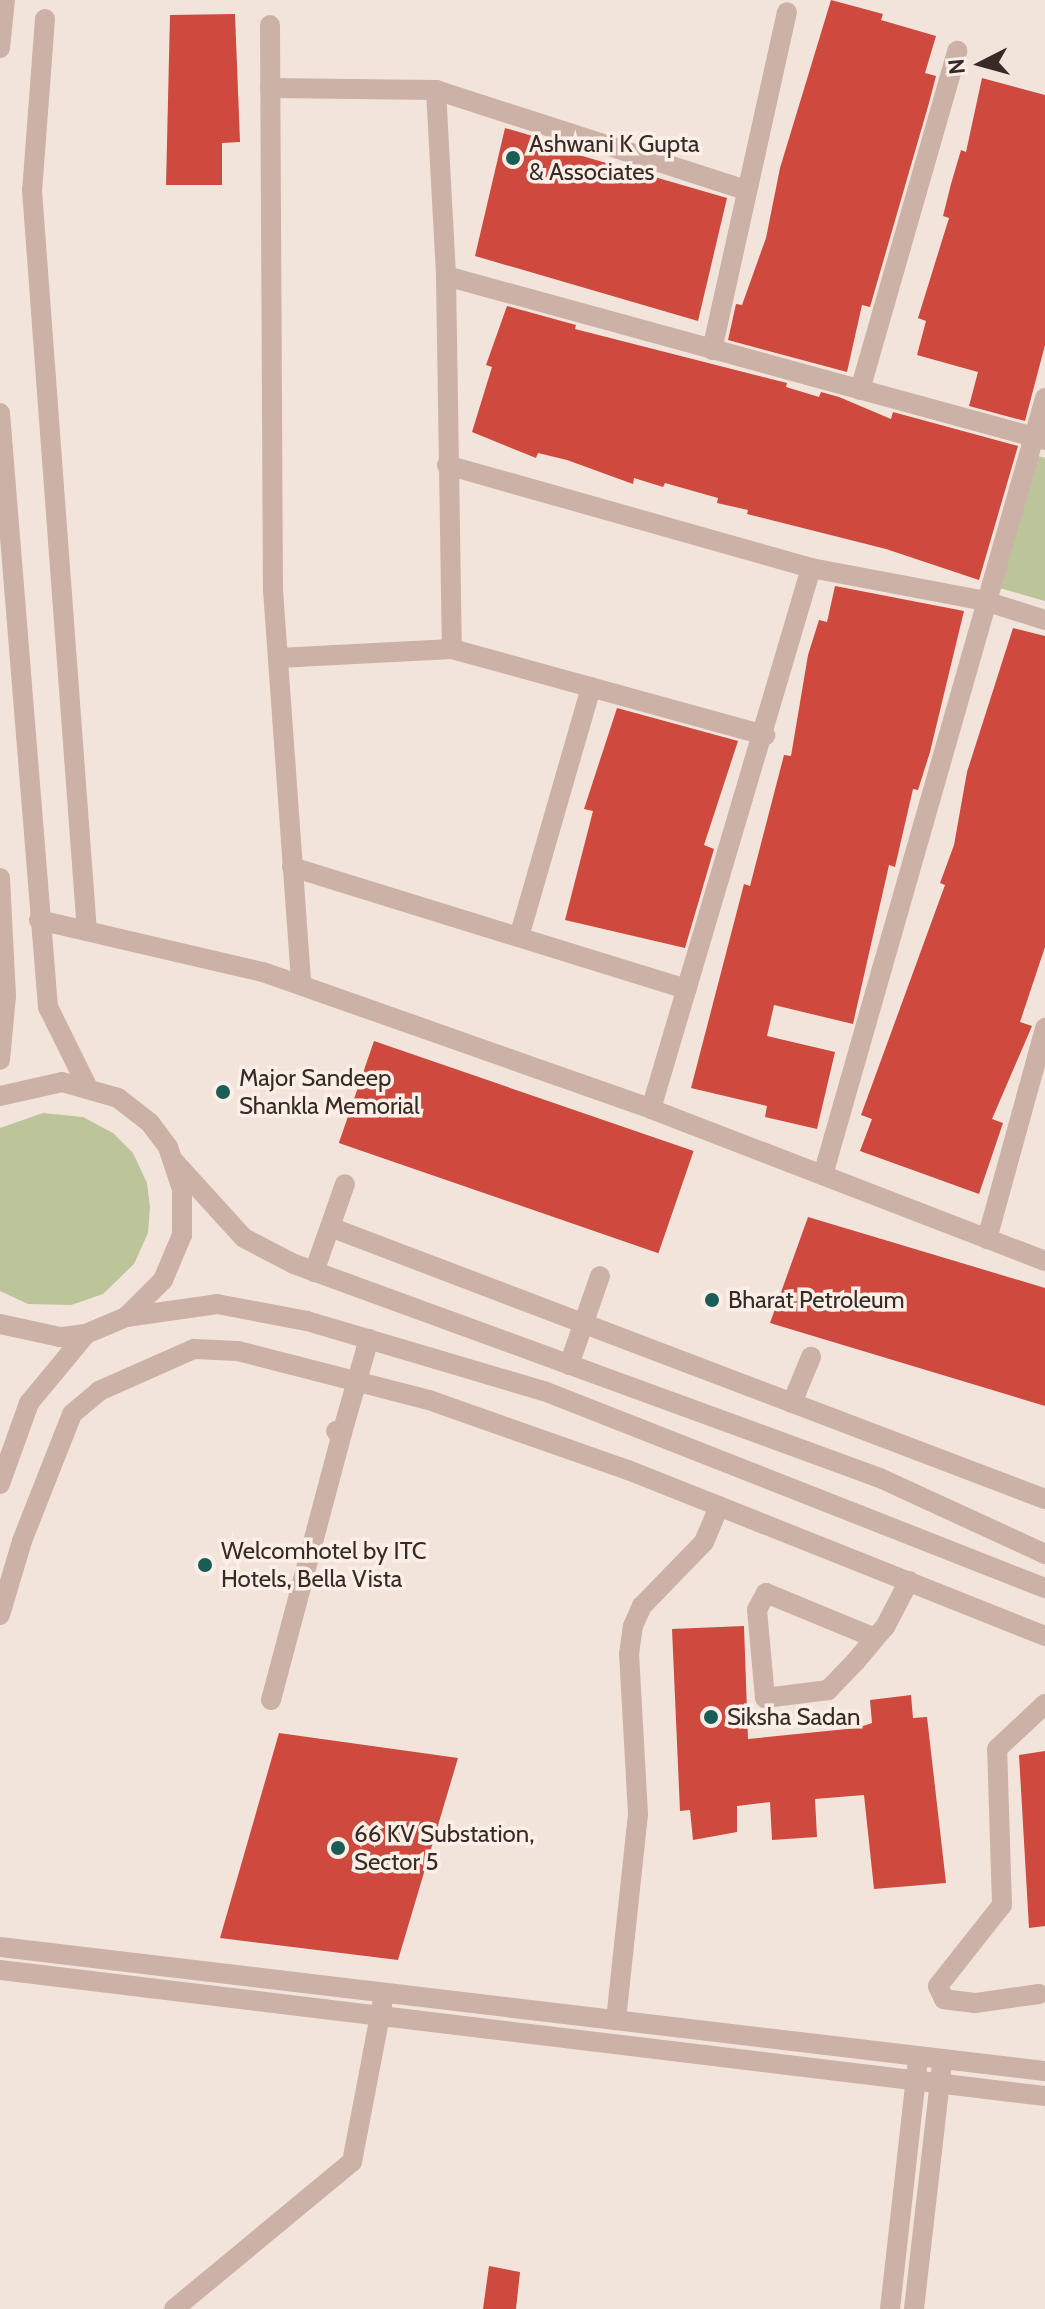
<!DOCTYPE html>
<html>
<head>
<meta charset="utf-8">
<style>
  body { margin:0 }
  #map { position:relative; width:1045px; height:2309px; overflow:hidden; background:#f3e4db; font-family:Cabin,sans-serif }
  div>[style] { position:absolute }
  .green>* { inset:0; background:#bcc499 }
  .building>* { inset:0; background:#ce493e; transform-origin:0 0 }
  .minor>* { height:20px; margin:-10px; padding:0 10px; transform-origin:10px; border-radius:10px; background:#ccb1a6 }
  .dots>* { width:22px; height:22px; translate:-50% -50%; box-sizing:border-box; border:4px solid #fbefe7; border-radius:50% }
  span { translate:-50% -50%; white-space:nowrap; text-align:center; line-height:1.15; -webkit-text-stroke:7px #fbefe7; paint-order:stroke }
  .poi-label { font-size:24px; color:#382a27 }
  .left { translate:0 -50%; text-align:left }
  .north { position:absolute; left:941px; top:24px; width:80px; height:80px; -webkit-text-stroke:6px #fbefe7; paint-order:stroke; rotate:264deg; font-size:22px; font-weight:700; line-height:32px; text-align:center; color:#382a27 }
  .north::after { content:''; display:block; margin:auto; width:28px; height:36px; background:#382a27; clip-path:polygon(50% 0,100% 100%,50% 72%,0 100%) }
</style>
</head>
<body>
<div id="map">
  <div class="green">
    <i style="clip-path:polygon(1034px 455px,1045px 458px,1045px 601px,996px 587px)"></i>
    <i style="clip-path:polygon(43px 1113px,83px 1117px,113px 1133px,133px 1153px,147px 1183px,150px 1207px,148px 1233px,134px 1264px,103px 1294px,71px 1305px,28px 1304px,0 1291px,0 1128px)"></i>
  </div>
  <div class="building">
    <i style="clip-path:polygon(831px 0,883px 14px,881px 20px,936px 36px,925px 73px,936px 76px,929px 103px,870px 307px,862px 305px,847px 372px,728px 340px,736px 304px,742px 305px,766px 238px,780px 168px)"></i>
    <i style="clip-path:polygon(235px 14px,240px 142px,222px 143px,222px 185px,166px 185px,170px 15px)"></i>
    <i style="clip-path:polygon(982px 78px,1045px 95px,1045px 345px,1025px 421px,969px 406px,978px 372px,917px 355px,926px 321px,918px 318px,949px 218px,943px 216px,951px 184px,961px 150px,966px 152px)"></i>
    <i style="clip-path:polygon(505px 128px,536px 137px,534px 142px,727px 198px,698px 321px,475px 256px)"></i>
    <i style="clip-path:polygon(507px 306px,576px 325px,575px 329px,787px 383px,786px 387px,819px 397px,821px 392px,839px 397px,891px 419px,893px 412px,1018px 446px,979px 580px,886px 549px,747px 514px,748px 510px,717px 503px,718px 498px,665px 483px,663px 487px,634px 478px,633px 484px,567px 460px,538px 453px,536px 458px,472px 432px,492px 367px,486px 365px)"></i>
    <i style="clip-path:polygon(835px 586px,964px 611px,930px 752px,918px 790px,913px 789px,895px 867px,889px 865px,853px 1024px,774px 1005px,767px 1036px,835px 1052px,817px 1129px,765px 1117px,767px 1106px,691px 1088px,744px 884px,750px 886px,784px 755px,791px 756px,808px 655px,819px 620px,827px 622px)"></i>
    <i style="clip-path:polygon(1013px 628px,1045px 636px,1045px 947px,1020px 1022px,1032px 1026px,992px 1119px,1003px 1123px,979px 1194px,860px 1151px,872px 1119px,861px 1115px,945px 885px,940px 883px,954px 845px,967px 772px)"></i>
    <i style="clip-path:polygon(617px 708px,738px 741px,704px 845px,714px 849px,685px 948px,565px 920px,593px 811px,584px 809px)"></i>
    <i style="left:374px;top:1041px;width:338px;height:108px;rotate:19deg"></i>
    <i style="clip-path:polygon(808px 1217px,1045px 1288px,1045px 1406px,770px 1323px)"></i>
    <i style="clip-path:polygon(744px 1626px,748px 1739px,857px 1728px,872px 1723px,870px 1700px,911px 1695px,913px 1718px,927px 1717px,946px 1883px,874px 1889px,864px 1795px,815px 1799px,817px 1837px,772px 1840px,770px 1802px,737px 1806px,737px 1832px,693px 1840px,690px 1810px,680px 1811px,672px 1629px)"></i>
    <i style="clip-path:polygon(279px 1733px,458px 1758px,398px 1960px,220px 1938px)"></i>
    <i style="clip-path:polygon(1045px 1751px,1045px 1926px,1029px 1928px,1019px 1755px)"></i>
    <i style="clip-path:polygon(489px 2266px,520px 2272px,516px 2309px,483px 2309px)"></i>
  </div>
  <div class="minor">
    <i style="left:45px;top:19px;width:171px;rotate:94.3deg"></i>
    <i style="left:32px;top:190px;width:743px;rotate:85.76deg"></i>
    <i style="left:270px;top:25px;width:565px;rotate:89.7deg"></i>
    <i style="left:273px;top:590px;width:396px;rotate:85.9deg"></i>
    <i style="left:0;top:48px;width:48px;rotate:-84.1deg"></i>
    <i style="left:270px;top:88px;width:166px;rotate:0.7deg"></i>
    <i style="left:436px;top:90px;width:325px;rotate:17.9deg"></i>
    <i style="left:436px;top:90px;width:186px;rotate:86.9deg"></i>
    <i style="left:446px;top:276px;width:373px;rotate:89.1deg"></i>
    <i style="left:446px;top:276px;width:621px;rotate:15.31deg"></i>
    <i style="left:712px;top:350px;width:346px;rotate:-77.5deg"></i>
    <i style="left:860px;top:390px;width:353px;rotate:-74deg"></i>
    <i style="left:0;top:413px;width:596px;rotate:85.38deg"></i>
    <i style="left:48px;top:1007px;width:88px;rotate:63.7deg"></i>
    <i style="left:447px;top:465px;width:378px;rotate:15.8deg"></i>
    <i style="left:811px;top:568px;width:177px;rotate:10.7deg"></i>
    <i style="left:985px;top:601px;width:63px;rotate:17.6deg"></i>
    <i style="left:278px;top:658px;width:174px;rotate:-3deg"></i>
    <i style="left:452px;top:649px;width:325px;rotate:15.4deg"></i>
    <i style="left:292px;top:867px;width:413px;rotate:17.2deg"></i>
    <i style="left:0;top:878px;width:118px;rotate:87.1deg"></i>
    <i style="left:6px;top:996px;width:64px;rotate:95.4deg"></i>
    <i style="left:39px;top:920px;width:230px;rotate:13.1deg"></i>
    <i style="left:263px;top:972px;width:411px;rotate:19.4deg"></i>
    <i style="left:651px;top:1109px;width:422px;rotate:21.1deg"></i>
    <i style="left:519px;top:937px;width:260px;rotate:-73.9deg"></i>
    <i style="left:0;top:1096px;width:64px;rotate:-12.7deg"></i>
    <i style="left:62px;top:1082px;width:58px;rotate:15.9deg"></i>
    <i style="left:118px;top:1098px;width:41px;rotate:38deg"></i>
    <i style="left:150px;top:1123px;width:30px;rotate:53deg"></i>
    <i style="left:168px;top:1147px;width:44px;rotate:71.6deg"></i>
    <i style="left:182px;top:1189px;width:46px;rotate:90deg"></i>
    <i style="left:182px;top:1235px;width:49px;rotate:112.9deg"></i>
    <i style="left:163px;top:1280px;width:52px;rotate:135deg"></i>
    <i style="left:126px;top:1317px;width:43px;rotate:157deg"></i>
    <i style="left:86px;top:1334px;width:26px;rotate:173deg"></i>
    <i style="left:60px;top:1337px;width:61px;rotate:-167.8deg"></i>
    <i style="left:651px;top:1109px;width:564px;rotate:-73.52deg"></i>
    <i style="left:172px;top:1159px;width:107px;rotate:47.7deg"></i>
    <i style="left:244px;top:1238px;width:56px;rotate:27.5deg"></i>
    <i style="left:294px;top:1264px;width:624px;rotate:20.06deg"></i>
    <i style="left:880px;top:1478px;width:182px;rotate:24.7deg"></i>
    <i style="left:823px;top:1175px;width:808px;rotate:-74.05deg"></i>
    <i style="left:330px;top:1227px;width:765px;rotate:20.83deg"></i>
    <i style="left:987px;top:1239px;width:219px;rotate:-74.6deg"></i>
    <i style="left:314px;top:1272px;width:93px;rotate:-70.6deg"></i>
    <i style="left:126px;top:1317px;width:92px;rotate:-8.1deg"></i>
    <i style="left:217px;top:1304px;width:92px;rotate:10.7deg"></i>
    <i style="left:307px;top:1321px;width:247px;rotate:16.5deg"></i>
    <i style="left:544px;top:1391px;width:538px;rotate:21.47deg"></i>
    <i style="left:569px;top:1365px;width:94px;rotate:-70.8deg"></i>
    <i style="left:792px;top:1403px;width:50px;rotate:-67.6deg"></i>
    <i style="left:336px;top:1431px;width:6px;rotate:18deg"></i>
    <i style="left:342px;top:1433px;width:98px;rotate:-74deg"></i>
    <i style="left:0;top:1484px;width:86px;rotate:-70.3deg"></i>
    <i style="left:29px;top:1403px;width:89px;rotate:-50.4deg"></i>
    <i style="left:0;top:1615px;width:77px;rotate:-73.4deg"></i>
    <i style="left:22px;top:1541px;width:136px;rotate:-68.5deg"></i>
    <i style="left:72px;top:1414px;width:35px;rotate:-40deg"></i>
    <i style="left:99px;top:1391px;width:104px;rotate:-23.9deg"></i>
    <i style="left:194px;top:1349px;width:44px;rotate:2.6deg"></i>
    <i style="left:238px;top:1351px;width:197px;rotate:14.4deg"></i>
    <i style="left:429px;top:1400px;width:211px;rotate:19.4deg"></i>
    <i style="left:628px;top:1470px;width:449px;rotate:21.7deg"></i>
    <i style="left:875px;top:1638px;width:118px;rotate:-157.6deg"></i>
    <i style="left:766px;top:1593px;width:19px;rotate:118deg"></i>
    <i style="left:757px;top:1610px;width:88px;rotate:84.8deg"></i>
    <i style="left:765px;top:1698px;width:64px;rotate:-7.2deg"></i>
    <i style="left:828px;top:1690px;width:40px;rotate:-46deg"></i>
    <i style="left:856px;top:1661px;width:30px;rotate:-50deg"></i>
    <i style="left:875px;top:1638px;width:15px;rotate:-48deg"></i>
    <i style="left:885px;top:1627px;width:52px;rotate:-62.4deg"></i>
    <i style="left:271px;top:1700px;width:276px;rotate:-75.1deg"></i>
    <i style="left:0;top:1947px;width:1052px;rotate:6.77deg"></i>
    <i style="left:0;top:1970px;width:1053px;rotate:6.88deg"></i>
    <i style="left:1039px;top:1994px;width:65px;rotate:172deg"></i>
    <i style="left:975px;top:2003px;width:31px;rotate:-173deg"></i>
    <i style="left:944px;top:1999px;width:14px;rotate:-115deg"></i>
    <i style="left:938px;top:1986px;width:103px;rotate:-51.7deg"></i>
    <i style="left:1002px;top:1905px;width:156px;rotate:-91.8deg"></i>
    <i style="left:997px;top:1749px;width:66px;rotate:-43.2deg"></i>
    <i style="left:616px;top:2020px;width:207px;rotate:-83.9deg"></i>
    <i style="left:638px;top:1814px;width:160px;rotate:-93.2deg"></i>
    <i style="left:629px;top:1654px;width:28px;rotate:-82deg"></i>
    <i style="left:633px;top:1626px;width:22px;rotate:-66deg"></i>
    <i style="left:642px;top:1606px;width:89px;rotate:-45.9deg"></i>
    <i style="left:704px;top:1542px;width:39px;rotate:-67deg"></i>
    <i style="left:174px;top:2309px;width:231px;rotate:-39.6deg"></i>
    <i style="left:352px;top:2162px;width:161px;rotate:-79.2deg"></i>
    <i style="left:890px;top:2309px;width:244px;rotate:-83.6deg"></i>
    <i style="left:914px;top:2309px;width:240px;rotate:-83.5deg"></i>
  </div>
  <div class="dots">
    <i style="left:513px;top:158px;background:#1a5c56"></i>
    <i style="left:223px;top:1092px;background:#1a5c56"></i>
    <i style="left:712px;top:1300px;background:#1a5c56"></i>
    <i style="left:205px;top:1565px;background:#1a5c56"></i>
    <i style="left:711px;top:1717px;background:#1a5c56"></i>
    <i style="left:338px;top:1848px;background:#1a5c56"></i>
  </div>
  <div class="poi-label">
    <span class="left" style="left:529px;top:158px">Ashwani K Gupta<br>&amp; Associates</span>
    <span class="left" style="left:239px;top:1092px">Major Sandeep<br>Shankla Memorial</span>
    <span class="left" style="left:728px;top:1300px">Bharat Petroleum</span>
    <span class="left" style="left:221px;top:1565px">Welcomhotel by ITC<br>Hotels, Bella Vista</span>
    <span class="left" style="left:727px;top:1717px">Siksha Sadan</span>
    <span class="left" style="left:354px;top:1848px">66 KV Substation,<br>Sector 5</span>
  </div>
  <div class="north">N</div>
</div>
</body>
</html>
